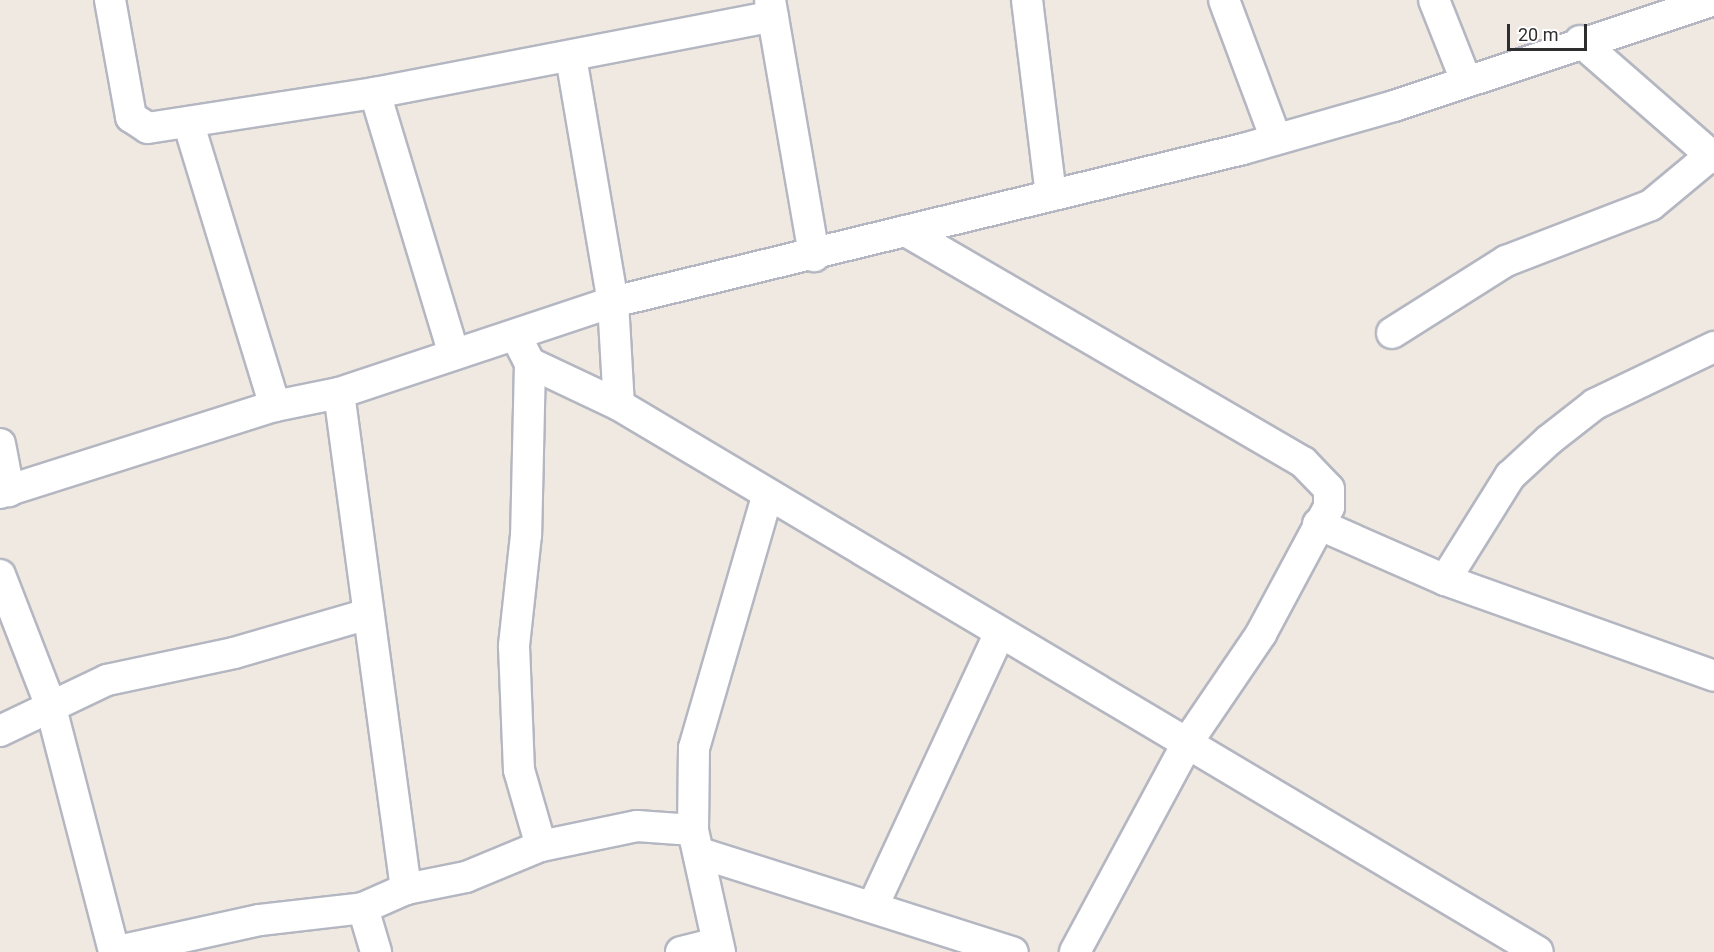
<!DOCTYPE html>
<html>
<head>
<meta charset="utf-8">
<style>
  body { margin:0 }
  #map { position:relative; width:1714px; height:952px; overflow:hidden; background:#efe9e1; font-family:Roboto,sans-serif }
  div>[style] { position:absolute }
  .roads { filter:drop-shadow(2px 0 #b4b7c1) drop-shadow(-2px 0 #b4b7c1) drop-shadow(0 2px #b4b7c1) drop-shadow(0 -2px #b4b7c1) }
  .minor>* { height:30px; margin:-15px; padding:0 15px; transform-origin:15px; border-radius:15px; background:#fff }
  span { translate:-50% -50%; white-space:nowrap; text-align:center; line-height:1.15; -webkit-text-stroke:4.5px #fff; paint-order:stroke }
  .scale { position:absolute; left:1507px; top:24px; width:80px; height:27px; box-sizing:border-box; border:3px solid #2e2e2e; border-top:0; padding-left:8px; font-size:18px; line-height:21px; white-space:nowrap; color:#2e2e2e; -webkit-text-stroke:4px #fff; paint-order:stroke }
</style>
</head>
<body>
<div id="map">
  <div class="roads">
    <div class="minor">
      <i style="left:110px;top:0;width:119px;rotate:79.8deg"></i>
      <i style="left:131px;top:117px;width:20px;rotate:33deg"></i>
      <i style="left:148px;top:128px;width:230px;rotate:-8.8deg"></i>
      <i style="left:375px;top:93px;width:405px;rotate:-10.9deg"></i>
      <i style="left:770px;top:0;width:260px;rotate:80.2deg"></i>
      <i style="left:1027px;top:0;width:197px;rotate:83deg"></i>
      <i style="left:1224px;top:0;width:148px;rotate:69.5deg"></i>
      <i style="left:1434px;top:0;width:87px;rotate:68.4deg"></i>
      <i style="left:1580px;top:41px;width:178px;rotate:41.1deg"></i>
      <i style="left:571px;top:57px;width:249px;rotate:80.3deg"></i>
      <i style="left:613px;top:302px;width:103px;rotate:86.7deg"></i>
      <i style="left:375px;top:93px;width:273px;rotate:73.2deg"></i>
      <i style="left:189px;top:125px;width:294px;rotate:73deg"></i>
      <i style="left:906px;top:231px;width:459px;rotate:30.2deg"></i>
      <i style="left:1303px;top:462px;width:37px;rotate:46deg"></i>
      <i style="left:1329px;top:489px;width:18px;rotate:90deg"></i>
      <i style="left:1329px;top:507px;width:144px;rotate:118.2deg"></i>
      <i style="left:1261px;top:634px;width:128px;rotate:124.2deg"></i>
      <i style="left:1189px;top:740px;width:241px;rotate:118.3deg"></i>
      <i style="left:1392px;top:333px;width:135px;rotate:-32.3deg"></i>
      <i style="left:1506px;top:261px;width:155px;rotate:-21.1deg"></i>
      <i style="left:1651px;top:205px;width:77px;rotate:-39.7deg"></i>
      <i style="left:516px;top:336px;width:30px;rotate:63deg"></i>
      <i style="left:530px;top:363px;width:98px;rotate:25.3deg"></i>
      <i style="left:619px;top:405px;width:1069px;rotate:30.76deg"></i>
      <i style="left:530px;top:363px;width:172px;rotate:91.3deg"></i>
      <i style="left:526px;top:535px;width:112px;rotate:96.2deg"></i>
      <i style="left:514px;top:646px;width:124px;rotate:87.7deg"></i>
      <i style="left:519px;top:770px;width:79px;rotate:73.9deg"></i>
      <i style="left:339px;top:393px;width:501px;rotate:82.31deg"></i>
      <i style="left:0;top:444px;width:48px;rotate:79.2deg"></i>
      <i style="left:0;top:493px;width:288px;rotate:-17.6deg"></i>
      <i style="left:275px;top:406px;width:65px;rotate:-11.5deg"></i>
      <i style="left:339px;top:393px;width:289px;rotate:-18.4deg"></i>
      <i style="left:613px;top:302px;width:648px;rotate:-13.65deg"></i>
      <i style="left:1243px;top:149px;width:157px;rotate:-15.9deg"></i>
      <i style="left:1394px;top:106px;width:337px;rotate:-18.3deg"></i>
      <i style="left:1318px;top:524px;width:139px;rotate:23.8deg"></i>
      <i style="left:1445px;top:580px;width:286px;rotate:19.6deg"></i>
      <i style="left:0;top:575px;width:138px;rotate:68.8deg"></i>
      <i style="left:50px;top:704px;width:256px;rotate:75.5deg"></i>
      <i style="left:1445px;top:580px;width:123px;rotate:-58deg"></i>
      <i style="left:1510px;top:476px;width:53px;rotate:-42.7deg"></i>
      <i style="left:1549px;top:440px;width:58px;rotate:-38deg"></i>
      <i style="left:1595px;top:404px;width:132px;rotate:-25.6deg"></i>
      <i style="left:0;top:731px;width:119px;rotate:-25.5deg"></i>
      <i style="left:107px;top:680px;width:130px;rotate:-12deg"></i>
      <i style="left:234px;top:653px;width:140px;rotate:-16.2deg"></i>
      <i style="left:700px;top:853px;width:328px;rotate:17.6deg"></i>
      <i style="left:873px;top:906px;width:301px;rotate:-65.1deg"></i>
      <i style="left:363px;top:908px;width:46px;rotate:73.5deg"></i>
      <i style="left:114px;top:952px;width:149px;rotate:-12.4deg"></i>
      <i style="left:260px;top:920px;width:104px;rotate:-6.6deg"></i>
      <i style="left:363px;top:908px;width:47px;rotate:-23.8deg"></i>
      <i style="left:406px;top:889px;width:61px;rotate:-11.3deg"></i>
      <i style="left:466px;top:877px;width:81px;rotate:-22.5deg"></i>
      <i style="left:541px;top:846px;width:98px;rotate:-11.8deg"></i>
      <i style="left:637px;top:826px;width:56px;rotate:4.1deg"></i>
      <i style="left:681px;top:952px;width:37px;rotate:-14deg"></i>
      <i style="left:720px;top:952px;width:125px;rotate:-102.5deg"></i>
      <i style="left:693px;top:830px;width:82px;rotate:-89.3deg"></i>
      <i style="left:694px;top:748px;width:262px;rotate:-73.8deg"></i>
    </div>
  </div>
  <div class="scale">20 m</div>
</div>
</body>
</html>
